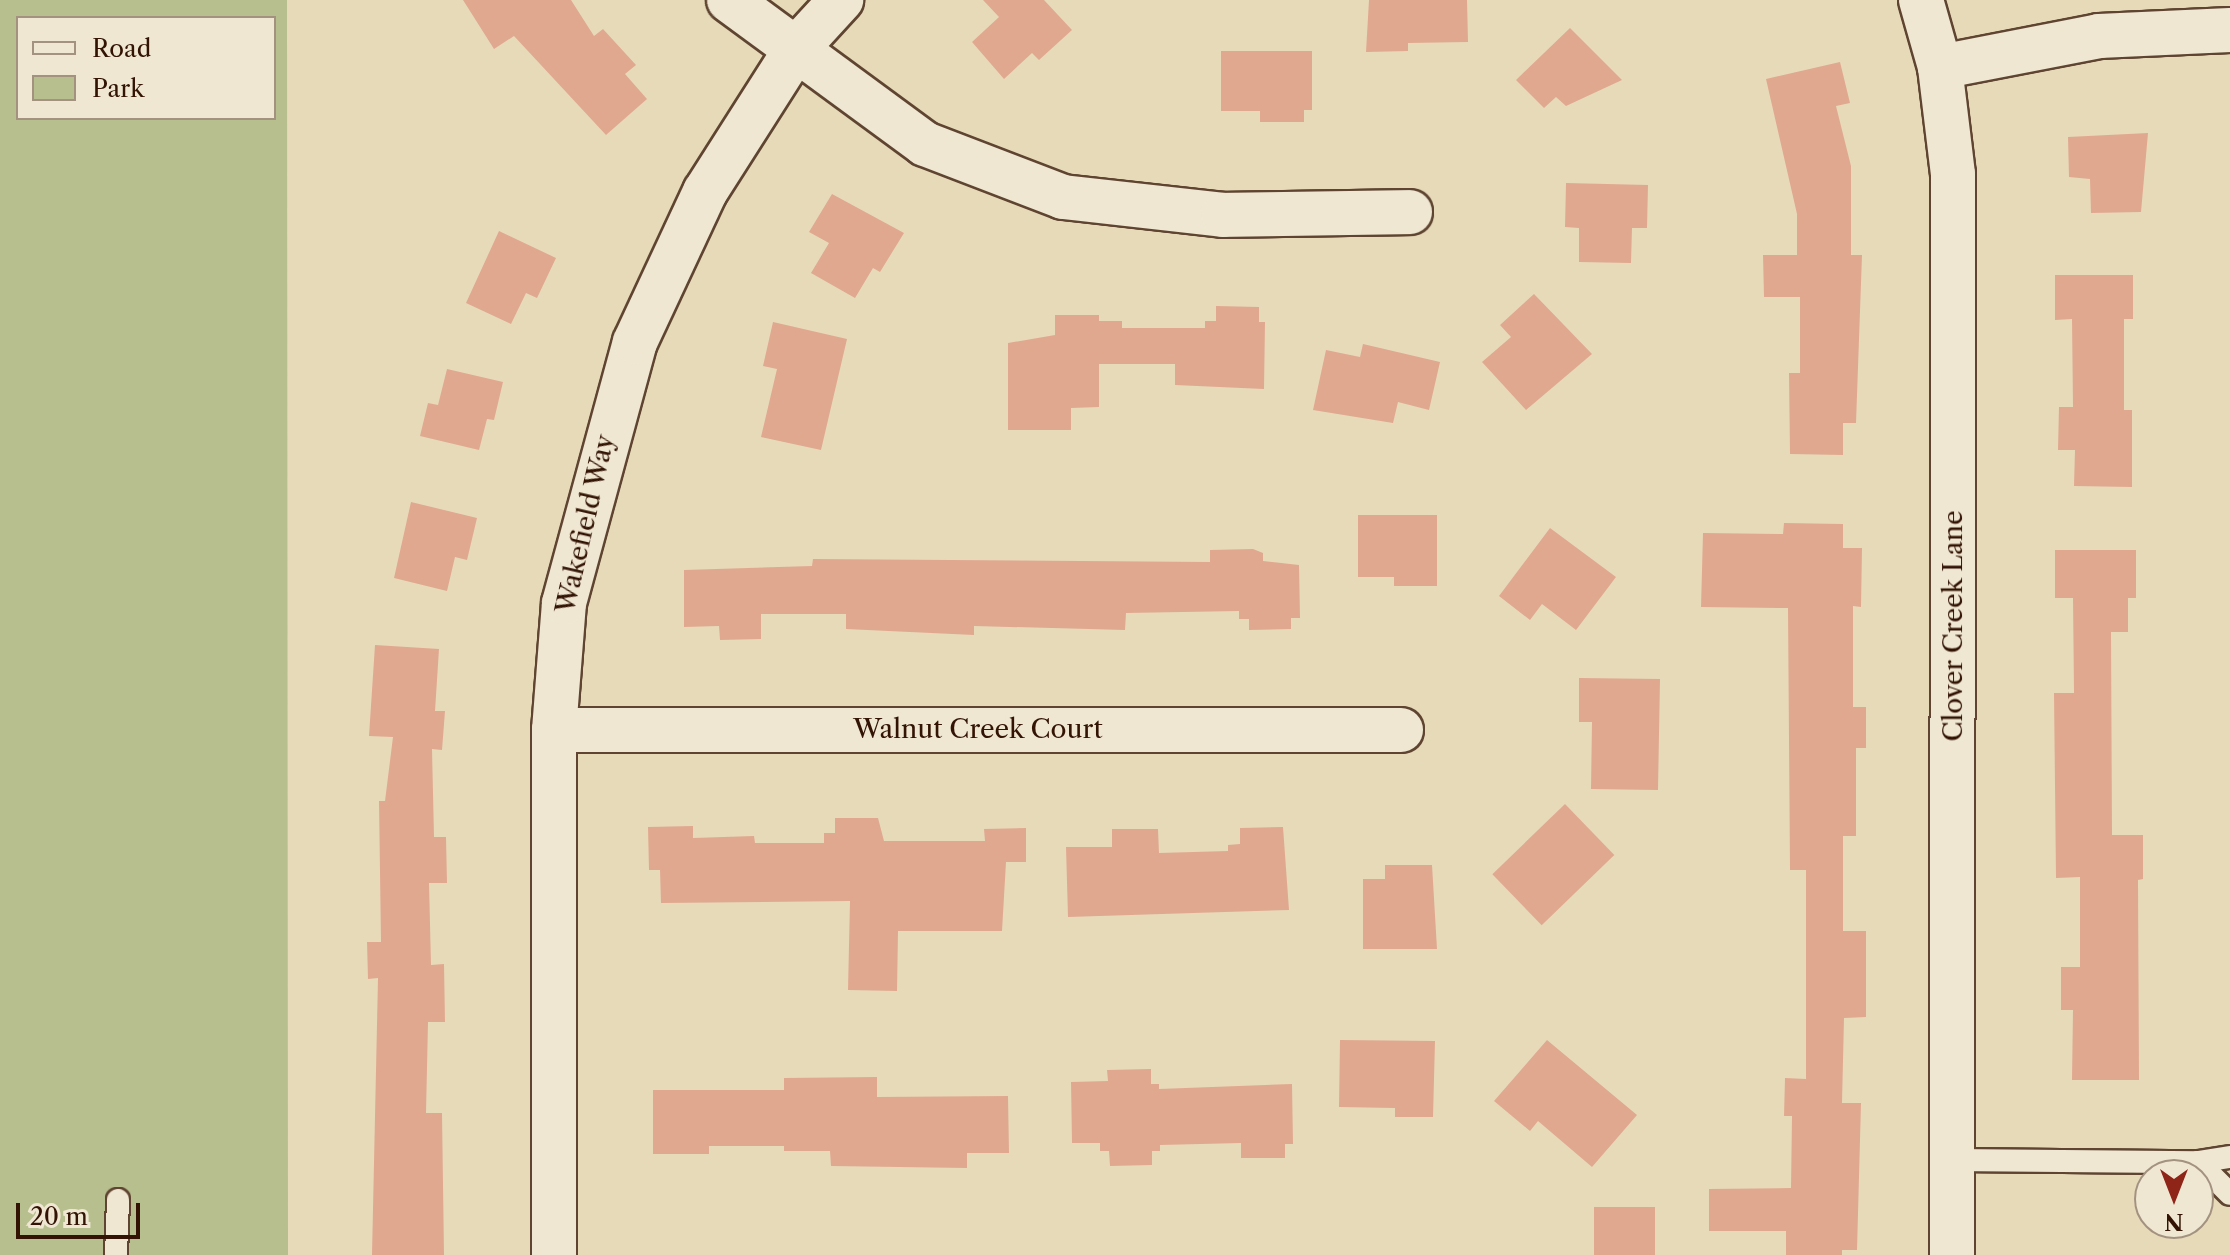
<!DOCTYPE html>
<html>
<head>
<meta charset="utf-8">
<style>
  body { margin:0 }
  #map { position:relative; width:2230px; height:1255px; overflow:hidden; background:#e7dab9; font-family:"Libre Caslon Text",serif }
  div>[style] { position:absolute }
  .green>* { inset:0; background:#b7bf8e }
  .building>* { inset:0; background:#e0a88f; transform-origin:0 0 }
  .roads { filter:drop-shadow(2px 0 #5f4531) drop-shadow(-2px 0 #5f4531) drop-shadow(0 2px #5f4531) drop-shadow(0 -2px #5f4531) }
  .service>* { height:22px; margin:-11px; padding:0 11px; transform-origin:11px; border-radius:11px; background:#efe7d2 }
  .minor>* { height:44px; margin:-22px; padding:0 22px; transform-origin:22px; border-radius:22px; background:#efe7d2 }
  span { translate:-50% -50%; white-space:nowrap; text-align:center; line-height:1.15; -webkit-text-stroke:8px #efe7d2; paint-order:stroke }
  .street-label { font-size:26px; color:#321304 }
  .legend { position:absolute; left:16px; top:16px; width:260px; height:104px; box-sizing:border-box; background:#efe7d2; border:2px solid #a39280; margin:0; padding:10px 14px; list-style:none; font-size:24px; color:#321304 }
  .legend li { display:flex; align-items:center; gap:16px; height:40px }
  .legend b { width:40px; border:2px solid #a39280 }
  .north { position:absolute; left:2134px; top:1159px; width:80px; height:80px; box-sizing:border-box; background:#efe7d2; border:2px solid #a39280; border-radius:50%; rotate:180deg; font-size:22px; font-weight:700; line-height:32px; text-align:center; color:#321304 }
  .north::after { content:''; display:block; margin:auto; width:28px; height:36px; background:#8f2418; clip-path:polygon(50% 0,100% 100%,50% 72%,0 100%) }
  .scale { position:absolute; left:16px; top:1203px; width:124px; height:36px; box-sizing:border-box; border:4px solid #321304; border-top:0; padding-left:10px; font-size:24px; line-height:28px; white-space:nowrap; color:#321304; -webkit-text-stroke:6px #efe7d2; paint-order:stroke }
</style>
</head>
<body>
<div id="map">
  <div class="green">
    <i style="clip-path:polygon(evenodd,0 0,287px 0,288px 1255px,0 1255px,0 0,18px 18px,274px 18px,274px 118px,18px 118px,18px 18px)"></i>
  </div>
  <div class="building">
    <i style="clip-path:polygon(463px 0,571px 0,594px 36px,603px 29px,636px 65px,625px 74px,647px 99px,606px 135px,514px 36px,494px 49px)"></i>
    <i style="clip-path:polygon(983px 0,1044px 0,1072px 30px,1039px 60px,1032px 53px,1004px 79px,972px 42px,999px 17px)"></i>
    <i style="clip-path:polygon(1369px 0,1467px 0,1468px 42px,1408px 43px,1408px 51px,1366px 52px)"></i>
    <i style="clip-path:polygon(1570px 28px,1622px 80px,1566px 106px,1556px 97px,1544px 108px,1516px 80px)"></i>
    <i style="clip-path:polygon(1221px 51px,1312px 51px,1312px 110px,1304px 110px,1304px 122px,1260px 122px,1260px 111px,1221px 111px)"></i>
    <i style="clip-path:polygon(1840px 62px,1850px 103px,1836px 106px,1851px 166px,1851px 255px,1862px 255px,1856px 423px,1843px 423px,1843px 455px,1790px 454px,1789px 373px,1800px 373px,1800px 297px,1764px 297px,1763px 255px,1797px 255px,1797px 214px,1766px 79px)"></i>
    <i style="clip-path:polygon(2148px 133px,2141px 212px,2091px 213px,2090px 179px,2069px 177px,2068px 137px)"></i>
    <i style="clip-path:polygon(1566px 183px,1648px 185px,1647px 228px,1632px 228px,1631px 263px,1579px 262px,1579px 228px,1565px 227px)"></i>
    <i style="clip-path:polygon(832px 194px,904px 233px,880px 272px,873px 268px,855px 298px,811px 273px,829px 243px,809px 232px)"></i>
    <i style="clip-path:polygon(499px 231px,556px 258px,537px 298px,526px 293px,511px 324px,466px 303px)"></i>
    <i style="clip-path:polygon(2055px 275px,2133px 275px,2133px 319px,2124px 319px,2124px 410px,2132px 410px,2132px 487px,2074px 486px,2075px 450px,2058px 450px,2059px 407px,2073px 407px,2072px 319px,2055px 320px)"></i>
    <i style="clip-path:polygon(1534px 294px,1592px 354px,1526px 410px,1482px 362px,1511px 337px,1500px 325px)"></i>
    <i style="clip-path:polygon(1216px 306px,1259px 307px,1259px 322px,1265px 322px,1264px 389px,1175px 385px,1175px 364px,1099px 364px,1099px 407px,1071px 408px,1071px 430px,1008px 430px,1008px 343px,1055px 335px,1055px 315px,1099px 315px,1099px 321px,1122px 321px,1122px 328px,1205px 328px,1205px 321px,1216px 321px)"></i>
    <i style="clip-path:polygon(773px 322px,847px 339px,821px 450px,761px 437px,777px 369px,763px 366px)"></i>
    <i style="clip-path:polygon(1363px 344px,1440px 362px,1429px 410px,1398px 402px,1393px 423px,1313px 410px,1326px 350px,1360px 357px)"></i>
    <i style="clip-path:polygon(447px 369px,503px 382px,494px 420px,487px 419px,479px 450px,420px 436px,428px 403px,438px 405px)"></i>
    <i style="clip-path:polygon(411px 502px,477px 518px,467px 560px,455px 557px,447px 591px,394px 578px)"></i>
    <i style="clip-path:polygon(1358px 515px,1437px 515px,1437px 586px,1394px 586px,1394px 577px,1358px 577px)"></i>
    <i style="clip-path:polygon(1784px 523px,1843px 524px,1843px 548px,1862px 548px,1861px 607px,1853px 606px,1853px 707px,1866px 707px,1866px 748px,1856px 748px,1856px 836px,1843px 836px,1843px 931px,1866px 931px,1866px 1017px,1844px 1018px,1842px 1103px,1861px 1103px,1857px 1250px,1842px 1250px,1842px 1255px,1786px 1255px,1786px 1231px,1709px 1231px,1709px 1189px,1791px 1188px,1792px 1116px,1784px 1116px,1785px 1078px,1806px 1079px,1806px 870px,1790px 870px,1788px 608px,1701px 607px,1703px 533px,1783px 534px)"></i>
    <i style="clip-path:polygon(1550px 528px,1616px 577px,1576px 630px,1542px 604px,1530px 620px,1499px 596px)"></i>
    <i style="clip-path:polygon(1253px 549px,1263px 553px,1263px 561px,1299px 565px,1300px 618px,1291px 618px,1291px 629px,1249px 630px,1249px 619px,1239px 619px,1239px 611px,1126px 613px,1125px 630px,974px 626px,974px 635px,846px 629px,846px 614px,761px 614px,761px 639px,720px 640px,719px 626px,684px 627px,684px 570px,812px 566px,813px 559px,1210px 562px,1210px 550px)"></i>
    <i style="clip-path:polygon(2055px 550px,2136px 550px,2136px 598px,2128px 598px,2128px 632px,2111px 632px,2112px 835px,2143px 835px,2143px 879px,2138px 880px,2139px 1080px,2072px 1080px,2073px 1010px,2061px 1010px,2061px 967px,2080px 967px,2080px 877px,2056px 878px,2054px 693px,2074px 693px,2073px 598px,2055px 598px)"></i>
    <i style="clip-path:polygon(375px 645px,439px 649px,435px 711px,445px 711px,442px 750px,432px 749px,434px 837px,446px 837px,447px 883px,429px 883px,431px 965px,444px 964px,445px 1022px,428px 1022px,426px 1113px,442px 1113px,444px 1255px,372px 1255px,378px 978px,368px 979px,367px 942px,381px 942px,379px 801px,385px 801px,393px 737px,369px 736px)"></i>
    <i style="clip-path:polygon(1579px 678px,1660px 679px,1658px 790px,1591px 789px,1592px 722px,1579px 722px)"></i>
    <i style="left:1565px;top:804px;width:71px;height:101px;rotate:46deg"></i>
    <i style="clip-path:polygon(835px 818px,878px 818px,884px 841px,985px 841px,984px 829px,1026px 828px,1026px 862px,1006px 862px,1002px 931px,898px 931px,897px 991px,848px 990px,850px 901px,661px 903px,660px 870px,649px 870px,648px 827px,693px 826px,693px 838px,754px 836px,755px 843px,824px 843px,824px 833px,835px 833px)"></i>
    <i style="clip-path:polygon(1283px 827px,1289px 910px,1068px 917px,1066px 847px,1112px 847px,1112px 829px,1158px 829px,1159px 853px,1228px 851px,1228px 845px,1240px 844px,1240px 828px)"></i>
    <i style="clip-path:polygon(1385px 865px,1432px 865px,1437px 949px,1363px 949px,1363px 879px,1385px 879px)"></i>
    <i style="clip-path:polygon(1340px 1040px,1435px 1041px,1433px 1117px,1395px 1117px,1395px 1108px,1339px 1107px)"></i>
    <i style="clip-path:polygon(1547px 1040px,1637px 1115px,1592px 1167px,1538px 1121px,1530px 1131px,1494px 1101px)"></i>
    <i style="clip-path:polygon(1151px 1069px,1151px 1084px,1159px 1084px,1159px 1089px,1292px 1084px,1293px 1144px,1285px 1144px,1285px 1158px,1241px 1158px,1241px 1143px,1160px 1145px,1160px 1151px,1152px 1151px,1152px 1165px,1110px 1166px,1109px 1151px,1100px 1151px,1100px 1143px,1072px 1143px,1071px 1082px,1108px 1081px,1107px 1070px)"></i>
    <i style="clip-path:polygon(877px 1077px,877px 1097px,1008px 1096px,1009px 1153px,967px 1153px,967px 1168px,831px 1166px,830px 1151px,784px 1151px,784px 1146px,709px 1146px,709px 1154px,653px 1154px,653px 1090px,784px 1090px,784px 1078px)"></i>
    <i style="left:1594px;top:1207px;width:61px;height:48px"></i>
  </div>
  <div class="roads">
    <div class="service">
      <i style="left:1953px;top:1160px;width:245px;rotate:0.5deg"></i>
      <i style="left:2198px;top:1162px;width:32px;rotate:-9deg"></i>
      <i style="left:2198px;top:1162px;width:45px;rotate:45deg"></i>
      <i style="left:116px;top:1255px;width:55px;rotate:-87.9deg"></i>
    </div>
    <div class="minor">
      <i style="left:729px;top:0;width:243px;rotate:36.3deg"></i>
      <i style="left:925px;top:144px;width:148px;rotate:21deg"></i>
      <i style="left:1063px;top:197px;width:161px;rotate:6.4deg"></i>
      <i style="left:1223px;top:215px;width:187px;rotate:-0.9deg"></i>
      <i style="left:1921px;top:0;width:70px;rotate:74.2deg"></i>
      <i style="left:1940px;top:67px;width:108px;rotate:83.1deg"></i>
      <i style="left:1953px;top:174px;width:1081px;rotate:90.05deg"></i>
      <i style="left:1940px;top:67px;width:162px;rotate:-11deg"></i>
      <i style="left:2099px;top:36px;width:131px;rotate:-2.6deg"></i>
      <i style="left:554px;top:730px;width:847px"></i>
      <i style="left:554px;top:1255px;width:525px;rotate:-90deg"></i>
      <i style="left:554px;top:730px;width:127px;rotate:-85.5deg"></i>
      <i style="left:564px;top:603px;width:270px;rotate:-74.8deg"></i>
      <i style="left:635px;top:342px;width:166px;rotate:-65deg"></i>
      <i style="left:705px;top:192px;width:169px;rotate:-57.5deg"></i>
      <i style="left:796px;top:49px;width:67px;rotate:-47.4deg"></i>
    </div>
  </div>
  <div class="street-label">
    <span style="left:586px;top:524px;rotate:-77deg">Wakefield Way</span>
    <span style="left:1954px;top:626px;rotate:-90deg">Clover Creek Lane</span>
    <span style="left:978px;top:730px">Walnut Creek Court</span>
  </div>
  <ul class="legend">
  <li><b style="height:10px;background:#efe7d2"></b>Road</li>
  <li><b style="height:22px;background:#b7bf8e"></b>Park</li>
  </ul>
  <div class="north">N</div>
  <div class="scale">20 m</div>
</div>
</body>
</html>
